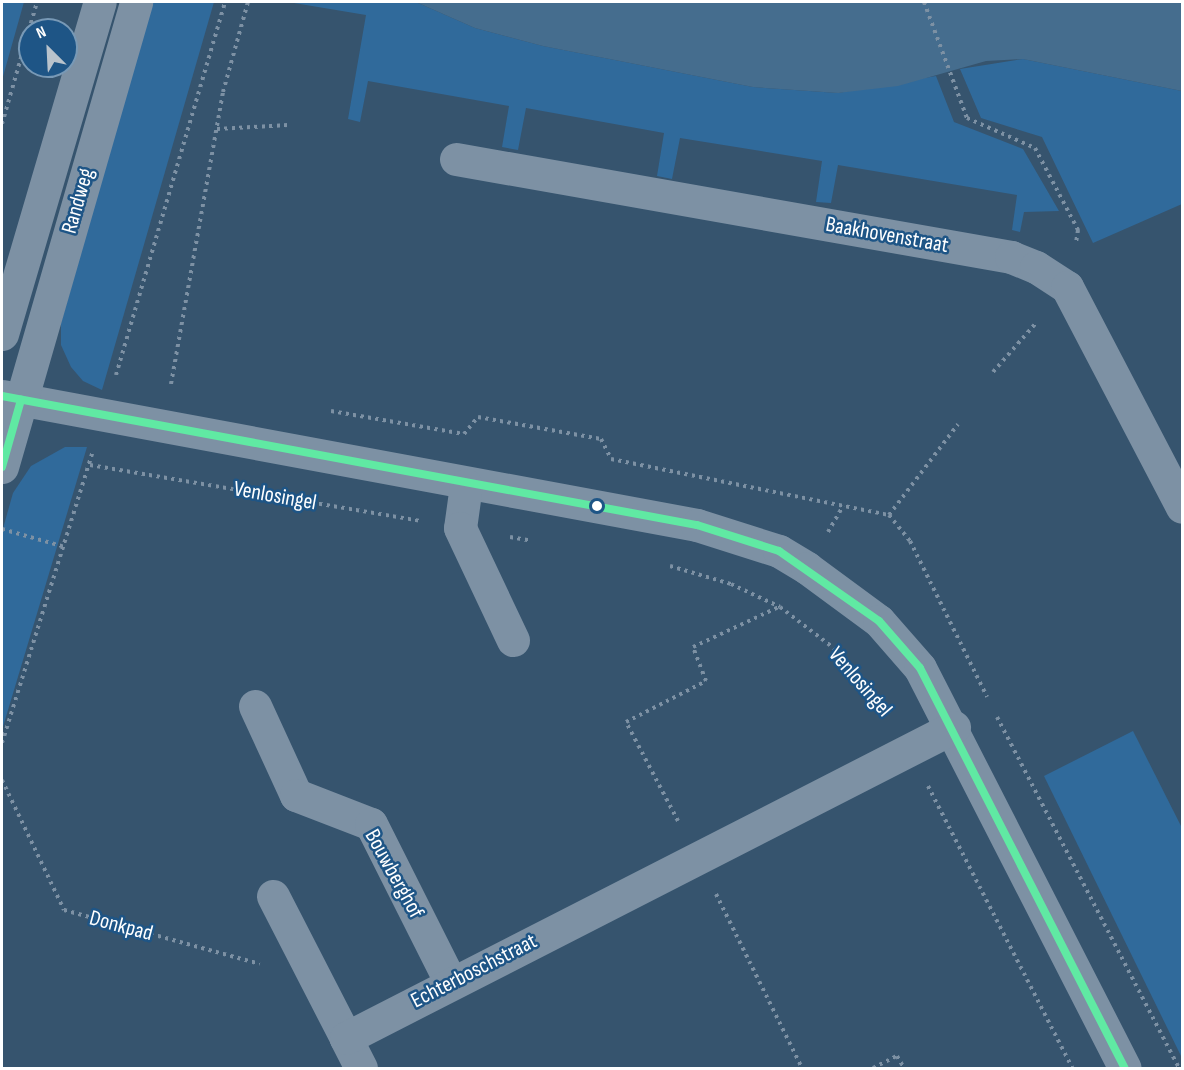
<!DOCTYPE html>
<html>
<head>
<meta charset="utf-8">
<style>
  body { margin:0 }
  #map { position:relative; width:1184px; height:1070px; overflow:hidden; background:#36546e; font-family:"Sofia Sans Condensed",sans-serif }
  div>[style] { position:absolute }
  .green>* { inset:0; background:#306a9b }
  .water>* { inset:0; background:#456d8e }
  .path>* { height:4px; margin-top:-2px; transform-origin:0; background:repeating-linear-gradient(90deg,#7d91a4 0 3px,transparent 0 7.5px) }
  .minor>* { height:33px; margin:-16.5px; padding:0 16.5px; transform-origin:16.5px; border-radius:16.5px; background:#7d91a4 }
  .bus-1>* { height:8px; margin:-4px; padding:0 4px; transform-origin:4px; border-radius:4px; background:#60e9a3 }
  .dots>* { width:16px; height:16px; translate:-50% -50%; box-sizing:border-box; border:3px solid #1e5586; border-radius:50% }
  span { translate:-50% -50%; white-space:nowrap; text-align:center; line-height:1.15; -webkit-text-stroke:5px #1e5586; paint-order:stroke }
  .street-label { font-size:22px; color:#fff }
  .frame { position:absolute; inset:0; border:3px solid #fff; pointer-events:none }
  .north { position:absolute; left:18px; top:18px; width:60px; height:60px; box-sizing:border-box; background:#1e5586; border:2px solid #7899b6; border-radius:50%; rotate:336deg; font-size:16px; font-weight:700; line-height:24px; text-align:center; color:#fff }
  .north::after { content:''; display:block; margin:auto; width:21px; height:27px; background:#b9c3cc; clip-path:polygon(50% 0,100% 100%,50% 72%,0 100%) }
</style>
</head>
<body>
<div id="map">
  <div class="green">
    <i style="clip-path:polygon(2px 2px,24px 2px,2px 80px)"></i>
    <i style="clip-path:polygon(152px 2px,214px 2px,102px 390px,83px 381px,71px 367px,61px 345px,61px 323px)"></i>
    <i style="clip-path:polygon(288px 2px,416px 2px,475px 28px,543px 46px,753px 87px,838px 93px,936px 76px,954px 122px,1023px 149px,1059px 211px,1024px 212px,1020px 232px,1012px 230px,1017px 195px,838px 165px,831px 203px,816px 202px,822px 161px,680px 138px,672px 179px,657px 176px,664px 133px,526px 108px,518px 150px,502px 147px,509px 106px,368px 81px,360px 122px,348px 119px,366px 15px)"></i>
    <i style="clip-path:polygon(1023px 59px,1182px 91px,1182px 204px,1093px 243px,1042px 137px,981px 118px,960px 69px)"></i>
    <i style="clip-path:polygon(65px 447px,87px 447px,2px 730px,2px 532px,13px 493px,31px 466px)"></i>
    <i style="clip-path:polygon(1133px 731px,1182px 828px,1182px 1058px,1044px 776px)"></i>
  </div>
  <div class="water">
    <i style="clip-path:polygon(416px 2px,1182px 2px,1182px 91px,1023px 59px,986px 61px,898px 86px,838px 93px,753px 87px,543px 46px,475px 28px)"></i>
  </div>
  <div class="path">
    <i style="left:924px;top:2px;width:124px;rotate:69.7deg"></i>
    <i style="left:967px;top:118px;width:74px;rotate:23.8deg"></i>
    <i style="left:1035px;top:148px;width:93px;rotate:62.3deg"></i>
    <i style="left:1078px;top:230px;width:13px;rotate:99deg"></i>
    <i style="left:2px;top:124px;width:127px;rotate:-74deg"></i>
    <i style="left:217px;top:129px;width:71px;rotate:-3.2deg"></i>
    <i style="left:993px;top:372px;width:67px;rotate:-48.7deg"></i>
    <i style="left:116px;top:375px;width:389px;rotate:-73.7deg"></i>
    <i style="left:171px;top:384px;width:297px;rotate:-79.9deg"></i>
    <i style="left:223px;top:92px;width:93px;rotate:-74.5deg"></i>
    <i style="left:331px;top:411px;width:135px;rotate:9.8deg"></i>
    <i style="left:464px;top:434px;width:22px;rotate:-51deg"></i>
    <i style="left:478px;top:417px;width:125px;rotate:10.1deg"></i>
    <i style="left:601px;top:439px;width:22px;rotate:63deg"></i>
    <i style="left:611px;top:459px;width:284px;rotate:11.4deg"></i>
    <i style="left:889px;top:515px;width:33px;rotate:51deg"></i>
    <i style="left:910px;top:541px;width:174px;rotate:63.7deg"></i>
    <i style="left:90px;top:465px;width:335px;rotate:9.6deg"></i>
    <i style="left:889px;top:515px;width:114px;rotate:-52.8deg"></i>
    <i style="left:2px;top:529px;width:66px;rotate:15.9deg"></i>
    <i style="left:828px;top:532px;width:30px;rotate:-60deg"></i>
    <i style="left:510px;top:537px;width:22px;rotate:10deg"></i>
    <i style="left:670px;top:566px;width:64px;rotate:16.4deg"></i>
    <i style="left:731px;top:584px;width:54px;rotate:25.1deg"></i>
    <i style="left:780px;top:607px;width:69px;rotate:37.4deg"></i>
    <i style="left:835px;top:649px;width:84px;rotate:49.3deg"></i>
    <i style="left:997px;top:717px;width:395px;rotate:62.6deg"></i>
    <i style="left:2px;top:743px;width:303px;rotate:-72.7deg"></i>
    <i style="left:2px;top:780px;width:144px;rotate:64.5deg"></i>
    <i style="left:64px;top:910px;width:203px;rotate:15.4deg"></i>
    <i style="left:928px;top:786px;width:317px;rotate:62.9deg"></i>
    <i style="left:678px;top:821px;width:112px;rotate:-117.7deg"></i>
    <i style="left:626px;top:722px;width:90px;rotate:-27.1deg"></i>
    <i style="left:706px;top:681px;width:36px;rotate:-111deg"></i>
    <i style="left:693px;top:647px;width:97px;rotate:-25deg"></i>
    <i style="left:716px;top:894px;width:194px;rotate:63.7deg"></i>
    <i style="left:873px;top:1068px;width:27px;rotate:-27deg"></i>
    <i style="left:897px;top:1056px;width:14px;rotate:60deg"></i>
  </div>
  <div class="minor">
    <i style="left:456px;top:159px;width:564px;rotate:10.01deg"></i>
    <i style="left:1011px;top:257px;width:27px;rotate:22deg"></i>
    <i style="left:1036px;top:267px;width:37px;rotate:33deg"></i>
    <i style="left:1067px;top:287px;width:248px;rotate:62.4deg"></i>
    <i style="left:2px;top:334px;width:346px;rotate:-73.6deg"></i>
    <i style="left:2px;top:396px;width:707px;rotate:10.52deg"></i>
    <i style="left:697px;top:525px;width:86px;rotate:17.6deg"></i>
    <i style="left:779px;top:551px;width:33px;rotate:31deg"></i>
    <i style="left:807px;top:568px;width:89px;rotate:36.4deg"></i>
    <i style="left:879px;top:621px;width:62px;rotate:48.9deg"></i>
    <i style="left:920px;top:668px;width:449px;rotate:62.9deg"></i>
    <i style="left:2px;top:467px;width:484px;rotate:-73.9deg"></i>
    <i style="left:466px;top:485px;width:43px;rotate:97.9deg"></i>
    <i style="left:460px;top:528px;width:124px;rotate:64.7deg"></i>
    <i style="left:255px;top:706px;width:98px;rotate:65.3deg"></i>
    <i style="left:296px;top:795px;width:80px;rotate:21.1deg"></i>
    <i style="left:371px;top:824px;width:178px;rotate:63.3deg"></i>
    <i style="left:273px;top:896px;width:160px;rotate:62.8deg"></i>
    <i style="left:361px;top:1068px;width:34px;rotate:-117deg"></i>
    <i style="left:346px;top:1038px;width:683px;rotate:-27.09deg"></i>
  </div>
  <div class="bus-1">
    <i style="left:2px;top:396px;width:707px;rotate:10.52deg"></i>
    <i style="left:697px;top:525px;width:86px;rotate:17.6deg"></i>
    <i style="left:779px;top:551px;width:122px;rotate:35deg"></i>
    <i style="left:879px;top:621px;width:62px;rotate:48.9deg"></i>
    <i style="left:920px;top:668px;width:449px;rotate:62.9deg"></i>
    <i style="left:2px;top:467px;width:70px;rotate:-74.2deg"></i>
  </div>
  <div class="dots">
    <i style="left:597px;top:506px;background:#fff"></i>
  </div>
  <div class="street-label">
    <span style="left:78px;top:201px;rotate:-74deg">Randweg</span>
    <span style="left:887px;top:235px;rotate:10deg">Baakhovenstraat</span>
    <span style="left:275px;top:496px;rotate:10deg">Venlosingel</span>
    <span style="left:860px;top:682px;rotate:49deg">Venlosingel</span>
    <span style="left:394px;top:874px;rotate:61deg">Bouwberghof</span>
    <span style="left:121px;top:926px;rotate:15deg">Donkpad</span>
    <span style="left:474px;top:971px;rotate:-27deg">Echterboschstraat</span>
  </div>
  <div class="frame"></div>
  <div class="north">N</div>
</div>
</body>
</html>
